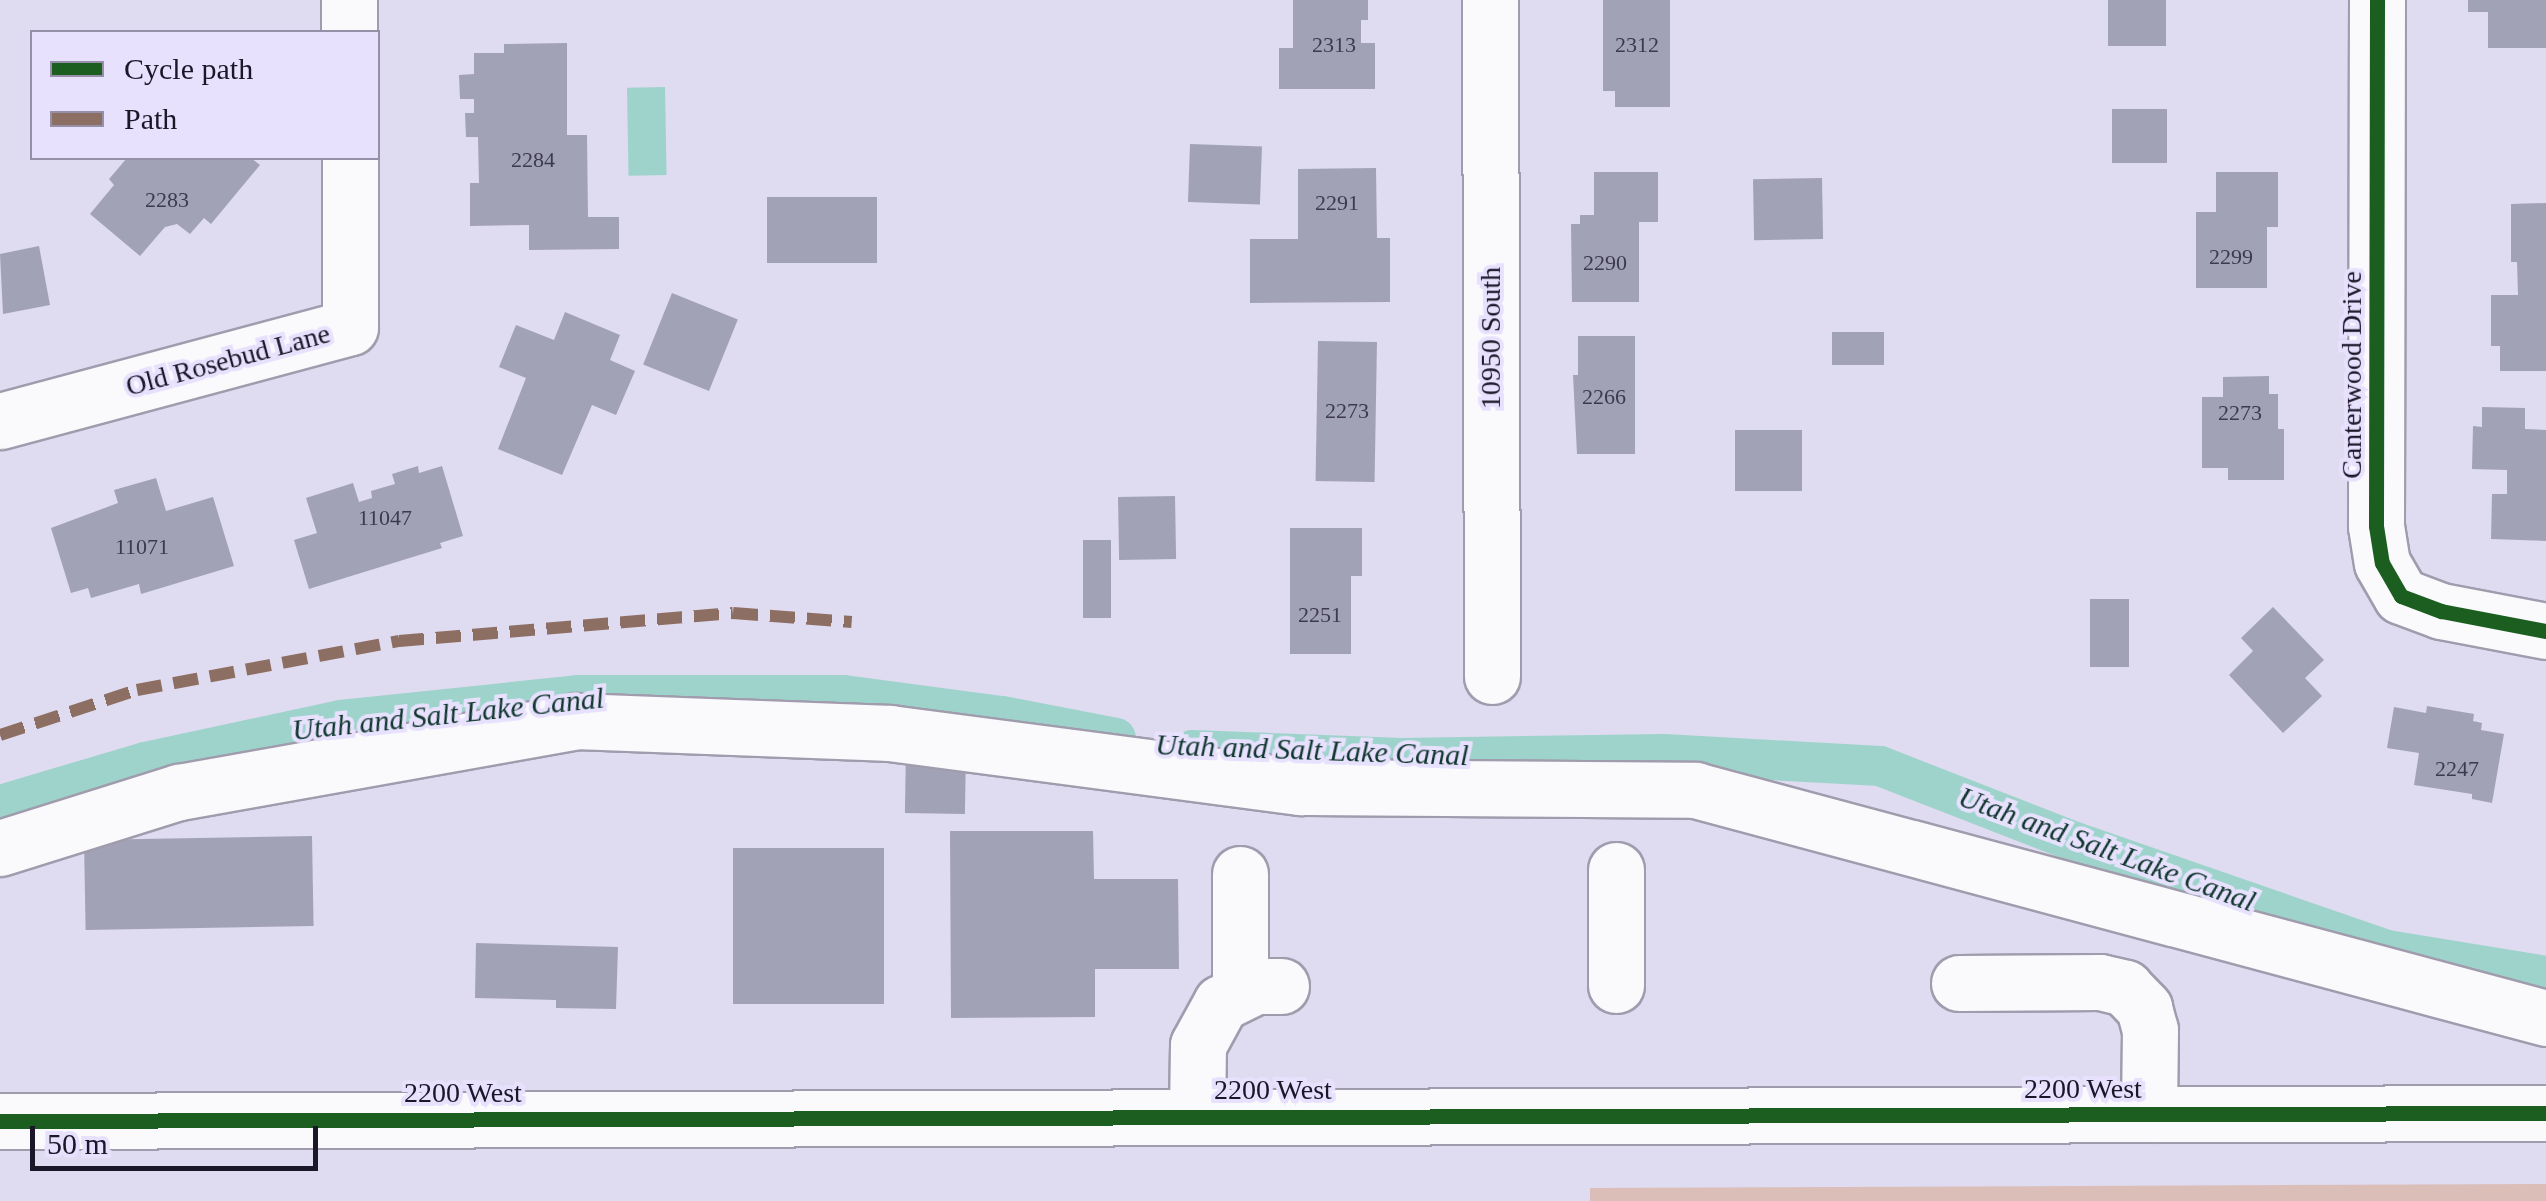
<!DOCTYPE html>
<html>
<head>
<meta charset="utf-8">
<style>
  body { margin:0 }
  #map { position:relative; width:2546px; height:1201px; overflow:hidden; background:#dfdbf0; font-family:Georgia,serif }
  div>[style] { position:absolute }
  .green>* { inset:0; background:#dabeb7 }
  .water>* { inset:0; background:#9ed3cb; transform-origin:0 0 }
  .canal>* { height:40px; margin:-20px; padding:0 20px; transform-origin:20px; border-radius:20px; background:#9ed3cb }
  .building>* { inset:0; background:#a2a2b6; transform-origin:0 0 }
  .roads { filter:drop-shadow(2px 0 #a09cad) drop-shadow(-2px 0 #a09cad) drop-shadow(0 2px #a09cad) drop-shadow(0 -2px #a09cad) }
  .minor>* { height:55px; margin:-27.5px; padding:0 27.5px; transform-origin:27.5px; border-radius:27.5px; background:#fafafd }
  .quiet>* { height:12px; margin-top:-6px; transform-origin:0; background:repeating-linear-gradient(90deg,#8d6e63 0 25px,transparent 0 37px) }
  .cycleway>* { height:15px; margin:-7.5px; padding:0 7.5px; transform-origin:7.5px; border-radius:7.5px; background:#1b5e20 }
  span { translate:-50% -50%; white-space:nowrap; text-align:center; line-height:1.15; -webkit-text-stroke:8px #e7e1fe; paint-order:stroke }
  .number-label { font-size:22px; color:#3d3a4c }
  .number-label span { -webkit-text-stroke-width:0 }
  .street-label { font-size:28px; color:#1b1728 }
  .water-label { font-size:30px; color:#10362d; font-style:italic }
  .legend { position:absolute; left:30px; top:30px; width:350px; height:130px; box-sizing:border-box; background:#e7e1fe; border:2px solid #9590a8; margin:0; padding:12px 18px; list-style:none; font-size:30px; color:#1b1728 }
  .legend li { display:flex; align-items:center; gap:20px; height:50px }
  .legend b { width:50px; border:2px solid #9590a8 }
  .scale { position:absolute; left:30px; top:1126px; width:288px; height:45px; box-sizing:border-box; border:5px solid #1b1728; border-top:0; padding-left:12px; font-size:30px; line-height:35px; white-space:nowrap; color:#1b1728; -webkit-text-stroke:8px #e7e1fe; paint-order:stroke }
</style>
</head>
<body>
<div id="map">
  <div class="green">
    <i style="clip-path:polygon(2546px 1184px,2546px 1201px,1590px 1201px,1590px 1188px)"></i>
  </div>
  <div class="water">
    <i style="left:665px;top:87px;width:88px;height:38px;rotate:89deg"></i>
  </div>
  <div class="canal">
    <i style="left:1192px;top:750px;width:210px;rotate:2.2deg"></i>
    <i style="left:1402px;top:758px;width:262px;rotate:-0.9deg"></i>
    <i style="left:1664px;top:754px;width:216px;rotate:3.2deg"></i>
    <i style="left:1880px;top:766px;width:209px;rotate:21.3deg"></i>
    <i style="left:2075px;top:842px;width:330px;rotate:19.1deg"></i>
    <i style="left:2387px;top:950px;width:161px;rotate:9.3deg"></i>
    <i style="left:0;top:805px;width:151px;rotate:-16.5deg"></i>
    <i style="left:145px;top:762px;width:200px;rotate:-12.1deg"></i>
    <i style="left:341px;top:720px;width:238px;rotate:-6deg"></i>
    <i style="left:578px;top:695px;width:266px"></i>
    <i style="left:844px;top:695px;width:159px;rotate:7.6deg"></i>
    <i style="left:1002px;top:716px;width:116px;rotate:10.9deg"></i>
  </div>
  <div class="building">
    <i style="clip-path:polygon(1293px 0,1368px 0,1368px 20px,1361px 20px,1361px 43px,1375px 43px,1375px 89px,1279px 89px,1279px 48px,1293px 48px)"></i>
    <i style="clip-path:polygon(1603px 0,1670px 0,1670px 107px,1615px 107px,1615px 91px,1603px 91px)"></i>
    <i style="left:2108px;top:0;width:58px;height:46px"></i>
    <i style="clip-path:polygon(2468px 0,2546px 0,2546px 48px,2488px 48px,2488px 12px,2468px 12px)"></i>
    <i style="clip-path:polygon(567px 43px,567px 135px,587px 135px,588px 217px,619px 217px,619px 249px,529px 250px,529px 225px,470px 226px,470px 183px,479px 183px,478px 137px,466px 137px,465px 113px,474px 113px,474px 99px,460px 99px,459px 75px,474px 74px,474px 53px,504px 53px,504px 44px)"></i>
    <i style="left:2112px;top:109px;width:55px;height:54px"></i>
    <i style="left:1190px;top:144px;width:72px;height:58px;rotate:2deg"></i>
    <i style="clip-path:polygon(127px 158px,251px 158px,260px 165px,211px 224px,204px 218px,190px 234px,177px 224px,165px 227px,140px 256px,90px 214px,114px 185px,109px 179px)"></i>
    <i style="clip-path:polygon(1376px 168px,1377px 238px,1390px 238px,1390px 302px,1250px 303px,1250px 239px,1298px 239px,1298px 169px)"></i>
    <i style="clip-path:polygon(1594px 172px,1658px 172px,1658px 222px,1639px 222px,1639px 302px,1572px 302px,1571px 224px,1580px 224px,1580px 215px,1594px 215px)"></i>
    <i style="clip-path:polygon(2216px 172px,2278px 172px,2278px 227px,2267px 227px,2267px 288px,2196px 288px,2196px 212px,2216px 212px)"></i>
    <i style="left:1822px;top:178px;width:61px;height:69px;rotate:89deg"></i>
    <i style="left:767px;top:197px;width:110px;height:66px"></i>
    <i style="clip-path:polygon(2546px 203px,2546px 371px,2500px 371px,2500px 346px,2491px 346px,2491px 295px,2518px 295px,2517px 262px,2511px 262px,2511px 204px)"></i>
    <i style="clip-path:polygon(39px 246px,50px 305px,3px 314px,0 254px)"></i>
    <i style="left:672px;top:293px;width:71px;height:77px;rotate:22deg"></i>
    <i style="clip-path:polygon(565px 312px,620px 335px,610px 360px,635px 371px,616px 415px,592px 405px,562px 475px,498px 449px,526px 378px,499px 367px,516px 325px,554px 340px)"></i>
    <i style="left:1832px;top:332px;width:52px;height:33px"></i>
    <i style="clip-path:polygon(1578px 336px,1635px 336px,1635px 454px,1577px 454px,1573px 375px,1578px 375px)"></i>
    <i style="left:1318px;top:341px;width:59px;height:140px;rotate:1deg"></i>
    <i style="clip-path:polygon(2269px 376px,2269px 394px,2278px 394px,2278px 429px,2284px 429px,2284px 480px,2228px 480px,2228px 468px,2202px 468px,2202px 397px,2223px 397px,2223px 377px)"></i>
    <i style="clip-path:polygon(2482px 407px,2525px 408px,2525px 429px,2546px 430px,2546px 541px,2491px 539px,2492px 494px,2507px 494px,2507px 470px,2472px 469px,2473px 426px,2482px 427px)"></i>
    <i style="left:1735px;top:430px;width:67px;height:61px"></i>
    <i style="clip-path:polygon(418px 466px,419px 473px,442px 466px,463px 536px,440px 543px,442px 548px,309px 589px,294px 540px,317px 533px,306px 498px,353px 483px,359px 502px,372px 498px,371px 491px,395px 484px,392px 474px)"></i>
    <i style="clip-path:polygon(156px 478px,166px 511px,213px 497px,234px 566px,141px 594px,139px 584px,91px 598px,88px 588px,71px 593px,51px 528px,118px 503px,114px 490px)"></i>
    <i style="left:1175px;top:496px;width:63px;height:57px;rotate:89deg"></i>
    <i style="clip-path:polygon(1290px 528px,1362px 528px,1362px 576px,1351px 576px,1351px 654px,1290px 654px)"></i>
    <i style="left:1083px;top:540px;width:28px;height:78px"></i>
    <i style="left:2090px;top:599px;width:39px;height:68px"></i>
    <i style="clip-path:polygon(2273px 607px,2324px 660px,2305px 678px,2322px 696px,2283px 733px,2229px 675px,2253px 651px,2241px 638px)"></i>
    <i style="clip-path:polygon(2427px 706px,2474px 714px,2473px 721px,2482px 723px,2481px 730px,2504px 734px,2492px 803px,2472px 799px,2472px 794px,2414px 785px,2419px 753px,2387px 748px,2394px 707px,2426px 713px)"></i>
    <i style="left:906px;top:750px;width:60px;height:63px;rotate:1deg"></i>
    <i style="clip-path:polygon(950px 831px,1093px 831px,1094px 879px,1178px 879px,1179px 969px,1095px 969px,1095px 1017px,951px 1018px)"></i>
    <i style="left:312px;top:836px;width:90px;height:228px;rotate:89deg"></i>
    <i style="left:733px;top:848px;width:151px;height:156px"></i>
    <i style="clip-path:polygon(476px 943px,618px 947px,616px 1009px,556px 1008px,556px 1000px,475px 998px)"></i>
  </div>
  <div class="roads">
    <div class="minor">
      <i style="left:349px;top:0;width:32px;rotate:90deg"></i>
      <i style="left:1490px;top:0;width:676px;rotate:89.83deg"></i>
      <i style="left:2377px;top:0;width:526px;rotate:90.11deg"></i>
      <i style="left:2376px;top:526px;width:37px;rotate:81deg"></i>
      <i style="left:2382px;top:563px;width:38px;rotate:60deg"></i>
      <i style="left:2401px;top:596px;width:43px;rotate:20.6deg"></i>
      <i style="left:2441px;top:611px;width:107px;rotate:10.8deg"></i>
      <i style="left:0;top:421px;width:362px;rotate:-15deg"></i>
      <i style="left:350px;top:327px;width:169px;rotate:-90deg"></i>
      <i style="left:0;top:848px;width:188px;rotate:-17.4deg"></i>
      <i style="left:179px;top:792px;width:404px;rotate:-10.1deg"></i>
      <i style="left:577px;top:721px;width:313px;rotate:2.2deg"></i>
      <i style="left:890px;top:733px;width:414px;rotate:7.5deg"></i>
      <i style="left:1300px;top:787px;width:395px;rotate:0.4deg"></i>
      <i style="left:1695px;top:790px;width:881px;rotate:15deg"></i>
      <i style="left:1616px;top:870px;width:115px;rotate:90deg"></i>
      <i style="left:1240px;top:874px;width:119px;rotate:90deg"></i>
      <i style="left:1959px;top:983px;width:141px;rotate:-0.4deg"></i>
      <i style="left:2100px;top:982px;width:26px;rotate:13deg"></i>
      <i style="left:2125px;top:988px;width:28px;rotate:46deg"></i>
      <i style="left:2144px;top:1008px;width:23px;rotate:75deg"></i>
      <i style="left:2150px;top:1030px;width:84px;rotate:90.7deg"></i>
      <i style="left:1197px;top:1116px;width:71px;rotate:-89.2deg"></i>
      <i style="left:1198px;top:1045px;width:48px;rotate:-61.3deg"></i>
      <i style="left:1221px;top:1003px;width:39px;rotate:-26deg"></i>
      <i style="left:1256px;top:986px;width:25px"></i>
      <i style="left:0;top:1121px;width:2546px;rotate:-0.18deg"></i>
    </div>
  </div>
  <div class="quiet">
    <i style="left:0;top:735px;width:144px;rotate:-18.2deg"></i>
    <i style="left:137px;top:690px;width:267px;rotate:-10.6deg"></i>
    <i style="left:399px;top:641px;width:335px;rotate:-4.8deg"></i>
    <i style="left:733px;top:613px;width:119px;rotate:4.3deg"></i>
  </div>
  <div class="cycleway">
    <i style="left:2377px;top:0;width:526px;rotate:90.11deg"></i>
    <i style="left:2376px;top:526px;width:37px;rotate:81deg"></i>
    <i style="left:2382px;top:563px;width:38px;rotate:60deg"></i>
    <i style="left:2401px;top:596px;width:43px;rotate:20.6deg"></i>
    <i style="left:2441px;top:611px;width:107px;rotate:10.8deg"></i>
    <i style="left:0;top:1121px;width:2546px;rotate:-0.18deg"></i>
  </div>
  <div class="number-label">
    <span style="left:1334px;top:45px">2313</span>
    <span style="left:1637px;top:45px">2312</span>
    <span style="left:533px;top:160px">2284</span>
    <span style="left:167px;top:200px">2283</span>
    <span style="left:1337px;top:203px">2291</span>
    <span style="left:2231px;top:257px">2299</span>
    <span style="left:1605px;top:263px">2290</span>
    <span style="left:1604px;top:397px">2266</span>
    <span style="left:1347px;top:411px">2273</span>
    <span style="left:2240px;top:413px">2273</span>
    <span style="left:385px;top:518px">11047</span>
    <span style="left:142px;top:547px">11071</span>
    <span style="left:1320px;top:615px">2251</span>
    <span style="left:2457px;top:769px">2247</span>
  </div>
  <div class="street-label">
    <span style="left:1491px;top:338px;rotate:-90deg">10950 South</span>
    <span style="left:228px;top:360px;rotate:-15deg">Old Rosebud Lane</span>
    <span style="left:2352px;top:375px;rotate:-90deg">Canterwood Drive</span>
    <span style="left:2083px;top:1089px">2200 West</span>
    <span style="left:1273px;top:1090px">2200 West</span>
    <span style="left:463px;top:1093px">2200 West</span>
  </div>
  <div class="water-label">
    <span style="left:448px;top:714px;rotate:-6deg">Utah and Salt Lake Canal</span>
    <span style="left:1312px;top:750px;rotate:2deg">Utah and Salt Lake Canal</span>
    <span style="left:2107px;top:849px;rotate:20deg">Utah and Salt Lake Canal</span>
  </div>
  <ul class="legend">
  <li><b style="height:12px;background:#1b5e20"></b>Cycle path</li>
  <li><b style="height:12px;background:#8d6e63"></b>Path</li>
  </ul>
  <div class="scale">50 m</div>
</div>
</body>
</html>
